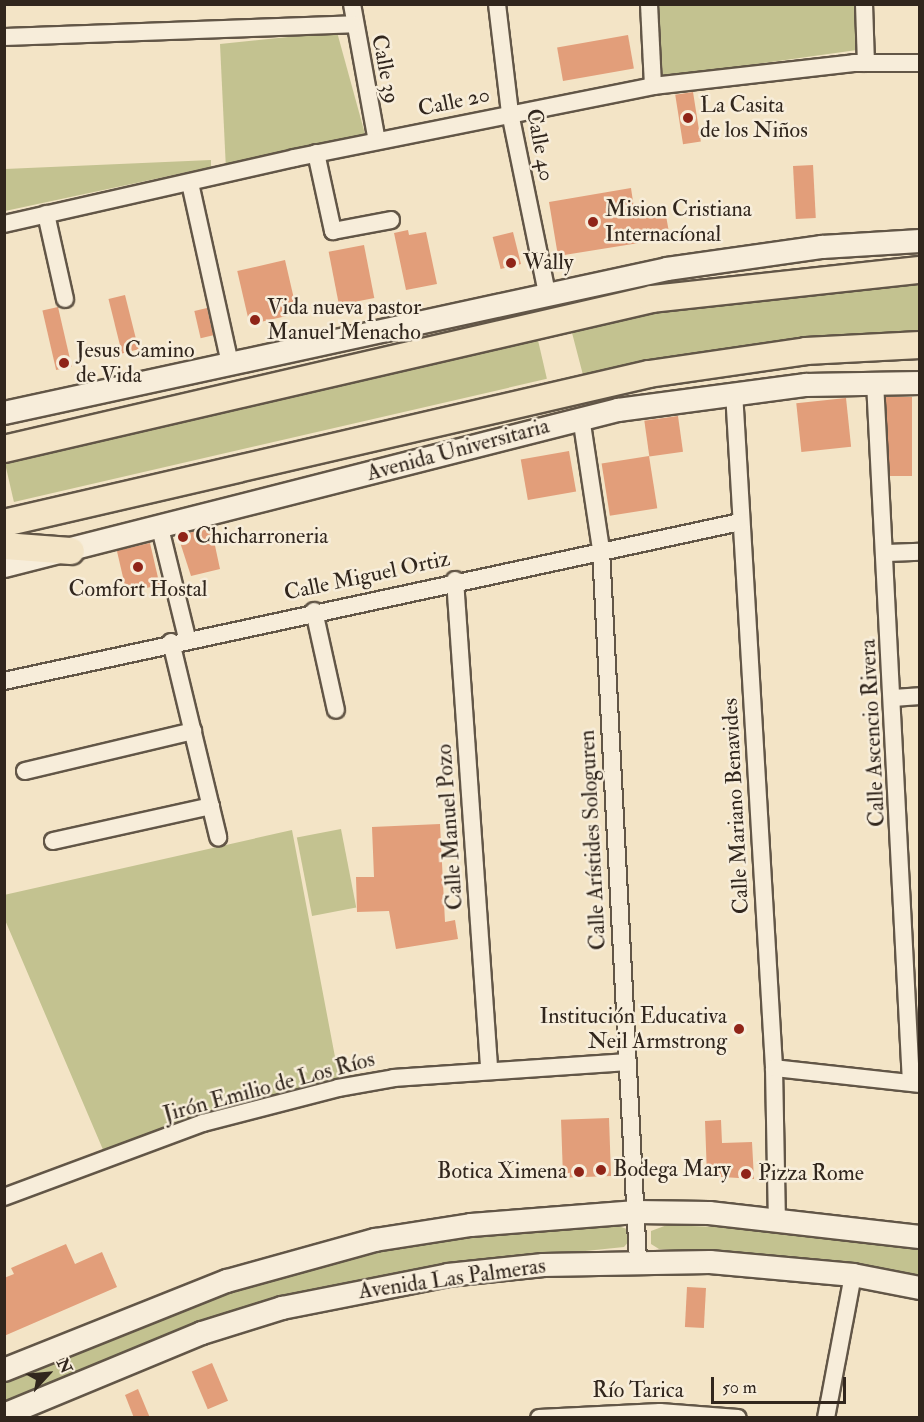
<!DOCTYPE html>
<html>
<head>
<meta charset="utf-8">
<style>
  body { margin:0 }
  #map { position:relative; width:924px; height:1422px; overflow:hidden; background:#f3e4c6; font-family:"IM FELL Double Pica",serif }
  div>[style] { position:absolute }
  .green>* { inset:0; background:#c3c290; transform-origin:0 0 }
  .building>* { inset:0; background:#e29e7a; transform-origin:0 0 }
  .roads { filter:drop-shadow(2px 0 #625647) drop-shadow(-2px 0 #625647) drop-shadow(0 2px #625647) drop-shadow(0 -2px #625647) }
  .minor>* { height:16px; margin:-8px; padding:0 8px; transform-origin:8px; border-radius:8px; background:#f7edda }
  .secondary>* { height:22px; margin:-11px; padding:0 11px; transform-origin:11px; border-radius:11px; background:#f7edda }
  .primary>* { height:26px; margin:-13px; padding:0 13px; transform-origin:13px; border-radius:13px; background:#f3e4c6 }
  .dots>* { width:16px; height:16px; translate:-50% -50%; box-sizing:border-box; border:3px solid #f7edda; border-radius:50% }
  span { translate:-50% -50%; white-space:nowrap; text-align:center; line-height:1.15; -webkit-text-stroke:5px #f7edda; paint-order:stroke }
  .street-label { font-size:22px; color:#31261d }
  .poi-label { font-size:22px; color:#31261d }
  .left { translate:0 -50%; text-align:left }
  .right { translate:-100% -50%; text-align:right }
  .frame { position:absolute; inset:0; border:6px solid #31261d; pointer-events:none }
  .north { position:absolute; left:18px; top:1344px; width:60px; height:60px; -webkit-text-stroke:4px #f7edda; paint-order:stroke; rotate:64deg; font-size:16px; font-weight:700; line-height:24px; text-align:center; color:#31261d }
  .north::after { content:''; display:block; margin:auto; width:21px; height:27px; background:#31261d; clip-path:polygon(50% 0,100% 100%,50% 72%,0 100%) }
  .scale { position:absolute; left:711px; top:1377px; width:135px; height:27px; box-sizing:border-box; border:3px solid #31261d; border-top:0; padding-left:8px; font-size:18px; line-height:21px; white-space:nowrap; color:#31261d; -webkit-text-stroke:4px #f7edda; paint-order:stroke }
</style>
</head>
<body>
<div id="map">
  <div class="green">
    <i style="clip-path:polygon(657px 5px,855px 5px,857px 50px,663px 77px)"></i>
    <i style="clip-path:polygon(337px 32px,365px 134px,226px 170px,220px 44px)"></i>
    <i style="clip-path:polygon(211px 160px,211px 167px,5px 211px,5px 169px)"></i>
    <i style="clip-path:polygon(919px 281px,919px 331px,782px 342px,583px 375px,571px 329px,684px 306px)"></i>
    <i style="left:537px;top:336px;width:44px;height:547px;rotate:77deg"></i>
    <i style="left:341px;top:829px;width:80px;height:45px;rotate:79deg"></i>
    <i style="clip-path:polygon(292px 830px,339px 1078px,225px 1109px,104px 1152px,5px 920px,4px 895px)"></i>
    <i style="clip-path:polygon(615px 1225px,627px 1229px,630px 1240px,624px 1247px,431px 1267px,285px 1299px,5px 1409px,5px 1382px,201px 1299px,420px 1242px)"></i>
    <i style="clip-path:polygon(667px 1225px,765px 1229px,919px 1248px,919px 1275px,831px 1260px,659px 1249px,651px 1244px,651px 1231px)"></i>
  </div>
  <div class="building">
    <i style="left:628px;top:35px;width:34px;height:72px;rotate:80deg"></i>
    <i style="left:693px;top:92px;width:50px;height:18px;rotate:81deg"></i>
    <i style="left:813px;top:165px;width:53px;height:20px;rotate:87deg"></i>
    <i style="clip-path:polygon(631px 188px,635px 215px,665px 210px,670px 238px,558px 256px,549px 202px)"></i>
    <i style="clip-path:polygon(408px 230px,409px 235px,426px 232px,437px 284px,406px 290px,394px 233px)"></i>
    <i style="left:513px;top:232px;width:33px;height:21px;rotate:76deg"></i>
    <i style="left:364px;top:245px;width:54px;height:36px;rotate:79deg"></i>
    <i style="left:285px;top:260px;width:55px;height:49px;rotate:77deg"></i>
    <i style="left:125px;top:295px;width:56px;height:17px;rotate:76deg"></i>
    <i style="left:58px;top:307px;width:61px;height:16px;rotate:77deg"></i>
    <i style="left:207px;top:308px;width:28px;height:13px;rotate:77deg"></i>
    <i style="left:886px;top:397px;width:26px;height:79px"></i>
    <i style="left:846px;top:398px;width:49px;height:50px;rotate:84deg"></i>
    <i style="left:678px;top:416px;width:36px;height:34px;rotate:82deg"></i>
    <i style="left:569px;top:451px;width:41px;height:49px;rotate:80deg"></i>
    <i style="left:649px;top:456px;width:53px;height:48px;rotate:81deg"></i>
    <i style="clip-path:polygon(211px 527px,220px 569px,191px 576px,178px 536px)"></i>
    <i style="left:150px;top:543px;width:43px;height:34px;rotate:77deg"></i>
    <i style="clip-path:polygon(440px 824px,445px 922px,455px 920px,458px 939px,396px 949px,389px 911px,357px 912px,356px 877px,374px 877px,372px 827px)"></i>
    <i style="left:609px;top:1118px;width:58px;height:48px;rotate:88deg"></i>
    <i style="clip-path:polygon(721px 1120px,722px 1143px,752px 1142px,754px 1179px,707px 1176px,705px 1121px)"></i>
    <i style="clip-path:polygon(66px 1244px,75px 1264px,102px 1252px,117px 1287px,4px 1336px,4px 1278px,14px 1274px,11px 1268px)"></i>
    <i style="left:687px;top:1287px;width:19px;height:40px;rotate:3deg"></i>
    <i style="left:212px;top:1363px;width:41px;height:22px;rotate:67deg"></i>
    <i style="clip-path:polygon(138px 1389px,150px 1418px,134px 1418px,125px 1395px)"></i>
  </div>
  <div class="roads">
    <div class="minor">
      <i style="left:352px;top:4px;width:139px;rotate:79.7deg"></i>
      <i style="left:497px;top:4px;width:110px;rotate:83.2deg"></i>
      <i style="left:510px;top:113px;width:185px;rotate:78.4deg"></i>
      <i style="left:649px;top:4px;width:82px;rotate:87.2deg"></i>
      <i style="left:864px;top:4px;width:59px;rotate:88.1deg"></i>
      <i style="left:4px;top:37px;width:349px;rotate:-2.1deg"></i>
      <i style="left:316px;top:153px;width:80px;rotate:77.7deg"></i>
      <i style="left:333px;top:231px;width:59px;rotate:-10.7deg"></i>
      <i style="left:190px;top:183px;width:184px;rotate:77.5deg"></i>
      <i style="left:46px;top:214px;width:87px;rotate:77.4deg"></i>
      <i style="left:4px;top:224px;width:297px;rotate:-12.8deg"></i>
      <i style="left:294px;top:158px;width:366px;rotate:-11.3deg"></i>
      <i style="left:653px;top:86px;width:202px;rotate:-6.5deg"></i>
      <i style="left:854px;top:63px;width:66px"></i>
      <i style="left:875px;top:382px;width:701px;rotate:87.06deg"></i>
      <i style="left:734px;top:392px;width:677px;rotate:86.61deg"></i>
      <i style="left:774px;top:1068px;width:150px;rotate:88.9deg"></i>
      <i style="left:581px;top:417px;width:134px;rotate:81.4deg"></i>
      <i style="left:601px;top:550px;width:712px;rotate:87.02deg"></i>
      <i style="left:160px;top:528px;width:113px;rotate:76.2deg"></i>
      <i style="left:887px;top:553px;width:33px;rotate:-2deg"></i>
      <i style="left:455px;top:580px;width:492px;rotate:86deg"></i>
      <i style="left:314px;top:611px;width:101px;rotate:77.5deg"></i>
      <i style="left:171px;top:642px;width:201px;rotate:76.4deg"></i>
      <i style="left:4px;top:681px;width:753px;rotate:-12.19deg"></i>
      <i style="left:893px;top:698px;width:27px;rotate:-4deg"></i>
      <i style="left:25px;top:771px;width:173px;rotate:-13.4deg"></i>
      <i style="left:53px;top:841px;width:162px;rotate:-12.5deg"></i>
      <i style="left:774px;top:1068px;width:146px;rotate:6.3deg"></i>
      <i style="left:4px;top:1197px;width:212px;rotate:-20.4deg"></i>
      <i style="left:203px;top:1123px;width:139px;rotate:-14.5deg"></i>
      <i style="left:338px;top:1088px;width:57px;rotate:-10.1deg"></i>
      <i style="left:394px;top:1078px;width:234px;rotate:-3.9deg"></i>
      <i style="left:539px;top:1418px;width:121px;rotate:-2.8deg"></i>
      <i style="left:660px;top:1412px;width:78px;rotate:4.4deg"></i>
      <i style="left:826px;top:1418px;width:146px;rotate:-79.3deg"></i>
    </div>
    <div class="secondary">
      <i style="left:4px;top:413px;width:678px;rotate:-12.25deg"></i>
      <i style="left:667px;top:269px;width:157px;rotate:-8.1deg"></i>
      <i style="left:822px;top:247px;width:98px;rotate:-3.5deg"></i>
      <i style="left:4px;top:566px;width:634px;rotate:-14.26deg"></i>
      <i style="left:618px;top:410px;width:190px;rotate:-7.6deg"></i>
      <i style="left:806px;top:385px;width:114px;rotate:-1deg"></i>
      <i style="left:4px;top:1370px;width:240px;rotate:-21.8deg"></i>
      <i style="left:227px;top:1281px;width:154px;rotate:-15.5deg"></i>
      <i style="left:375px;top:1240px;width:97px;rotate:-8.9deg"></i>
      <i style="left:471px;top:1225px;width:166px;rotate:-4.5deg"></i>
      <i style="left:636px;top:1212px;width:73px;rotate:0.8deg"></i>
      <i style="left:709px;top:1213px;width:212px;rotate:6.5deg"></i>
      <i style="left:4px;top:1415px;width:214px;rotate:-22.5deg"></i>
      <i style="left:202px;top:1333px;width:84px;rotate:-17.4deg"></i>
      <i style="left:282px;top:1308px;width:169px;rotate:-11.2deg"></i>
      <i style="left:448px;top:1275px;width:96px;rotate:-6deg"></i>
      <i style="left:543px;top:1265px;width:167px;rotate:-1deg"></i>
      <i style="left:710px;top:1262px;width:144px;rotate:5.2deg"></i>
      <i style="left:853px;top:1275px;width:68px;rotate:11deg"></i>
    </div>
    <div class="primary">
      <i style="left:4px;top:449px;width:665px;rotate:-13.03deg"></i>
      <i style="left:652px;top:299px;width:270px;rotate:-6.2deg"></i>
      <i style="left:4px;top:523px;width:662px;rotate:-13.01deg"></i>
      <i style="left:649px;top:374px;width:159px;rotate:-8.3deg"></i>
      <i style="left:806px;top:351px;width:114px;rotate:-3deg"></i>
      <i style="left:4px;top:546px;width:67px;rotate:4.3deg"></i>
    </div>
  </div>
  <div class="dots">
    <i style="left:688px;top:118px;background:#8f2418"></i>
    <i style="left:593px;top:222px;background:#8f2418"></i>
    <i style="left:511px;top:263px;background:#8f2418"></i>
    <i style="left:255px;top:320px;background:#8f2418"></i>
    <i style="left:64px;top:363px;background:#8f2418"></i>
    <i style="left:183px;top:537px;background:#8f2418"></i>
    <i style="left:138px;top:567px;background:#8f2418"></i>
    <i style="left:739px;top:1029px;background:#8f2418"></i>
    <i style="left:601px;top:1170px;background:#8f2418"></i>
    <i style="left:579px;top:1172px;background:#8f2418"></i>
    <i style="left:746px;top:1174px;background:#8f2418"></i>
  </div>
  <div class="street-label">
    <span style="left:385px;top:69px;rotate:79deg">Calle 39</span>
    <span style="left:454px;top:102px;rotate:-12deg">Calle 20</span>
    <span style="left:540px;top:145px;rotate:79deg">Calle 40</span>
    <span style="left:458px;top:450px;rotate:-15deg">Avenida Universitaria</span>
    <span style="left:367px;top:576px;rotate:-12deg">Calle Miguel Ortiz</span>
    <span style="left:873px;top:733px;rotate:-93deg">Calle Ascencio Rivera</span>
    <span style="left:736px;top:806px;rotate:-93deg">Calle Mariano Benavides</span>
    <span style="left:450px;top:827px;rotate:-94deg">Calle Manuel Pozo</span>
    <span style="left:593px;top:840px;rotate:-93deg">Calle Arístides Sologuren</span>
    <span style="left:269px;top:1087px;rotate:-15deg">Jirón Emilio de Los Ríos</span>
    <span style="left:452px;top:1279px;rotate:-8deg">Avenida Las Palmeras</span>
    <span style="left:638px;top:1391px">Río Tarica</span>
  </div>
  <div class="poi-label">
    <span class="left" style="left:700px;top:118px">La Casita<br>de los Niños</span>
    <span class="left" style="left:605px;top:222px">Mision Cristiana<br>Internacíonal</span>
    <span class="left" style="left:523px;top:263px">Wally</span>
    <span class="left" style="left:267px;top:320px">Vida nueva pastor<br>Manuel Menacho</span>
    <span class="left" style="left:76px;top:363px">Jesus Camino<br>de Vida</span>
    <span class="left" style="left:195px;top:537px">Chicharroneria</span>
    <span style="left:138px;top:590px">Comfort Hostal</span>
    <span class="right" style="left:727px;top:1029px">Institución Educativa<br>Neil Armstrong</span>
    <span class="left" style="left:613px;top:1170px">Bodega Mary</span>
    <span class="right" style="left:567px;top:1172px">Botica Ximena</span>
    <span class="left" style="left:758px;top:1174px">Pizza Rome</span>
  </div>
  <div class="frame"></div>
  <div class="north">N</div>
  <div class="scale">50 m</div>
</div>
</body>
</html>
